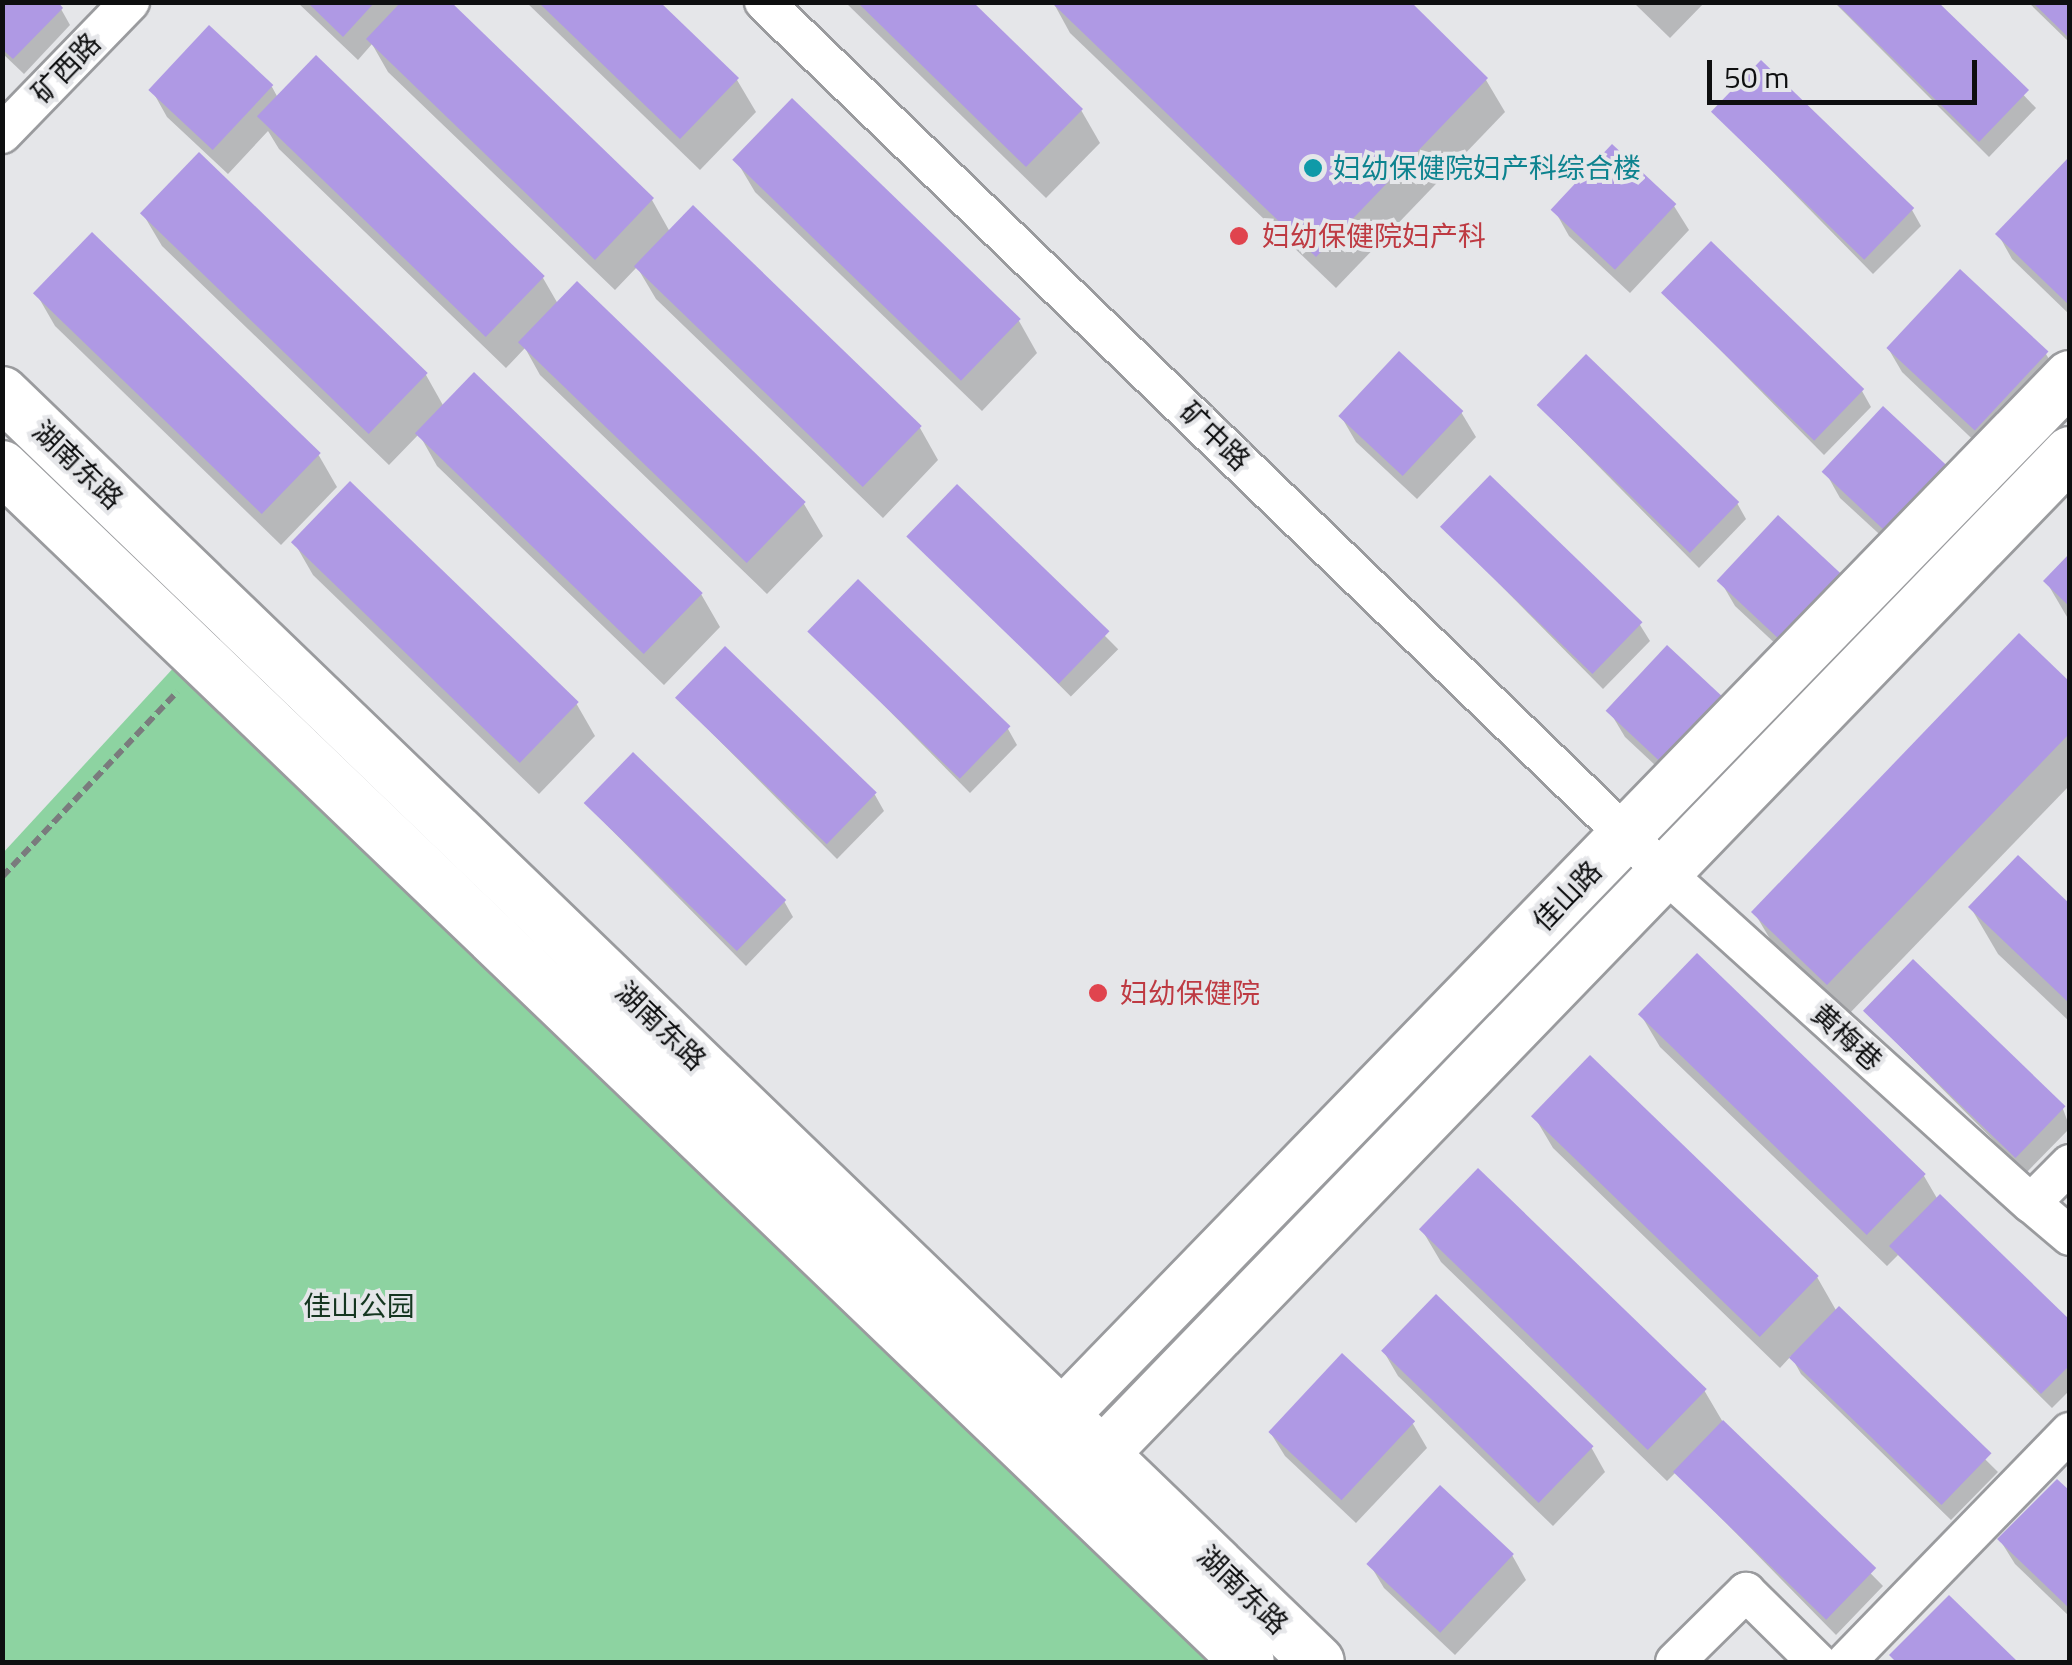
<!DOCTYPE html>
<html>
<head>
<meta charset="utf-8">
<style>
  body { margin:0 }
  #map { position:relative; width:2072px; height:1665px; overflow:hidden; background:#e5e6e9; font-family:"Titillium Web","Noto Sans SC",sans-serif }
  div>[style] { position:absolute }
  .green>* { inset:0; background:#8dd3a1 }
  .shadow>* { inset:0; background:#0003; transform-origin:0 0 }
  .building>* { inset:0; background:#af99e4; transform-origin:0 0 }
  .path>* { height:6px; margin-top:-3px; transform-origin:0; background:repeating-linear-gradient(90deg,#7a7b7d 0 10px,transparent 0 15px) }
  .roads { filter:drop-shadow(2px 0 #9a9b9e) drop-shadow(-2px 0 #9a9b9e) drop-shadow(0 2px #9a9b9e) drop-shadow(0 -2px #9a9b9e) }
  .street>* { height:38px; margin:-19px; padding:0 19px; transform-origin:19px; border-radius:19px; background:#fff }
  .secondary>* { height:52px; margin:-26px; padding:0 26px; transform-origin:26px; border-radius:26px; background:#fff }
  .dots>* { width:28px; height:28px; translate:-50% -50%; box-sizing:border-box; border:5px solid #e5e6e9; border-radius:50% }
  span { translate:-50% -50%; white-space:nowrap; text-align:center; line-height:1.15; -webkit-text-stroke:8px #e5e6e9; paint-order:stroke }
  .street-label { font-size:28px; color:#0e0f10 }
  .culture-label { font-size:28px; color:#0d838f }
  .left { translate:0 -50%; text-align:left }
  .health-label { font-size:28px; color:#be3a42 }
  .park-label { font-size:28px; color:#153620 }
  .frame { position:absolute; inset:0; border:5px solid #0e0f10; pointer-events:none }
  .scale { position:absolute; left:1707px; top:60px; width:270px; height:45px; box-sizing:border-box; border:5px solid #0e0f10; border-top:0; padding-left:12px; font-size:30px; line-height:35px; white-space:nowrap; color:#0e0f10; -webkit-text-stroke:8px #e5e6e9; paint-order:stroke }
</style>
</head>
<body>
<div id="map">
  <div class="green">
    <i style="clip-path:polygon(189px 651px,1248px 1662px,3px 1662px,2px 854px)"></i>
  </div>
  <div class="shadow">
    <i style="clip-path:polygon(2px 2px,61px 9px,70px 25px,24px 74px,2px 53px)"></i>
    <i style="clip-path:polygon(297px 2px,447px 2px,652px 200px,670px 232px,920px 428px,938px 460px,883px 518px,656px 299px,637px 267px,615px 290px,388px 72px,372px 44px,358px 60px)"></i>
    <i style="clip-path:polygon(526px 2px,657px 2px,737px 80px,756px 112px,700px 170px)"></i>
    <i style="clip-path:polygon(845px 2px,970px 2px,1081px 110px,1100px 143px,1046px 198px)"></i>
    <i style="clip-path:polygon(1053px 2px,1486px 80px,1505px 112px,1336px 288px,1070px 33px)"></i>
    <i style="clip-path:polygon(1633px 2px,1705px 2px,1670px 38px)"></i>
    <i style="clip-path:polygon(1834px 2px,1935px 2px,2036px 108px,1989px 157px)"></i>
    <i style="clip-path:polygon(2028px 2px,2070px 2px,2070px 43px)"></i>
    <i style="clip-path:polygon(272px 87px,278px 98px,543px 278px,558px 304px,804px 504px,823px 536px,767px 594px,540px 375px,525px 348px,506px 368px,279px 149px,268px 131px,228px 174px,167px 117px,153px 92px)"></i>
    <i style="clip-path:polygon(1714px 112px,1912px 210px,1921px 226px,1873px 274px)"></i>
    <i style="clip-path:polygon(1612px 148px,1674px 206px,1689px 230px,1630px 293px,1569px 236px,1555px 211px)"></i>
    <i style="clip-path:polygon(2070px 159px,2070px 315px,2012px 259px,1998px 234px)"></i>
    <i style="clip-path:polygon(736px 160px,1019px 321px,1037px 353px,982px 411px,755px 192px)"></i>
    <i style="clip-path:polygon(143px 214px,426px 375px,444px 407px,701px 594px,720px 627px,664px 685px,437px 466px,419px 434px,389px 465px,162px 246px)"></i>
    <i style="clip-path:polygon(36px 293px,318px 454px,337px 487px,281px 545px,55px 326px)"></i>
    <i style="clip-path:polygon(1664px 293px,1862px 391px,1871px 407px,1824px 455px)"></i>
    <i style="clip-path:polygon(1888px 348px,2046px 354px,2060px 378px,1988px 454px,1902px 372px)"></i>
    <i style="clip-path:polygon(1539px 406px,1737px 503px,1746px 519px,1699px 568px)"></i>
    <i style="clip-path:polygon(1461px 412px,1476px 437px,1417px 499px,1356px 442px,1342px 418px)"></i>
    <i style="clip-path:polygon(1946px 468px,1902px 555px,1840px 498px,1826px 473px)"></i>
    <i style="left:957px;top:488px;width:228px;height:67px;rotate:45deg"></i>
    <i style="clip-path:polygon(1778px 518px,1797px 664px,1735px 606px,1721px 582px)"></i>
    <i style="clip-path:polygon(1443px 527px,1640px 625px,1650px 641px,1603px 689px)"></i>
    <i style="clip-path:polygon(294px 542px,576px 703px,595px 736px,539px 794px,313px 575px)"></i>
    <i style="clip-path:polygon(2070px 557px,2070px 622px,2046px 581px)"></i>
    <i style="clip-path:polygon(811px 631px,1008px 729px,1017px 745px,970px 793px)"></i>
    <i style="clip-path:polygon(1668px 648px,1686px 794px,1625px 737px,1610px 712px)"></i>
    <i style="clip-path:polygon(2070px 685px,2070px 785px,1847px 1016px,1773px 944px,1754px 912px)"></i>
    <i style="clip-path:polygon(677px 698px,875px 795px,884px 811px,837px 859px)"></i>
    <i style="clip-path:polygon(586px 804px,784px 901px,793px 917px,746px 966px)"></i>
    <i style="clip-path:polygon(1971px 908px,2070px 908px,2070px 1022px,1998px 954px)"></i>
    <i style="clip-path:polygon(1866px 1012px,2063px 1109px,2070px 1128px,2026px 1173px)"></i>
    <i style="clip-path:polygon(1641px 1015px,1924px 1176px,1938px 1200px,2070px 1324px,2070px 1390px,2052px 1408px,1898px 1255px,1887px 1266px,1660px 1047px)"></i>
    <i style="clip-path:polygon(1534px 1116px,1817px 1277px,1837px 1312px,1998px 1472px,1951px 1520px,1801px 1374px,1791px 1356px,1780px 1368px,1553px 1148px)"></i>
    <i style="clip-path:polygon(1422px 1230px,1704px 1390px,1724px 1424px,1883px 1586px,1836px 1635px,1676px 1472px,1667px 1481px,1441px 1262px)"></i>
    <i style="clip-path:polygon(1384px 1352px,1591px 1447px,1605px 1472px,1553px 1526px,1398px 1376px)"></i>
    <i style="clip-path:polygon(1413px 1424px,1427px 1448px,1356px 1523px,1285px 1456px,1270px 1432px)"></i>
    <i style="clip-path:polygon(2070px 1495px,2070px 1617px,2015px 1564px,2000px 1540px)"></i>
    <i style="clip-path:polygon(1512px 1555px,1526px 1580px,1455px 1655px,1384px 1588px,1369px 1563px)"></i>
    <i style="clip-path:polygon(1949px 1599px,2014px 1662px,1896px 1662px,1892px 1655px)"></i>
  </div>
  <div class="building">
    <i style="clip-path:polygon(2px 2px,58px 2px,63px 8px,13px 59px,2px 49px)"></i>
    <i style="clip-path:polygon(307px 2px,375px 2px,343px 37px)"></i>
    <i style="clip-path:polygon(401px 2px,451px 2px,654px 198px,595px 260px,366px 39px)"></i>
    <i style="clip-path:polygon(538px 2px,660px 2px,739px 78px,680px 139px)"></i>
    <i style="clip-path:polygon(857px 2px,973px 2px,1083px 109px,1026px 167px)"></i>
    <i style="clip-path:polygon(1051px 2px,1411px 2px,1488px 78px,1316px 257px)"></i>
    <i style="clip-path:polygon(1835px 2px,1938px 2px,2029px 90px,1979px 142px)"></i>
    <i style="clip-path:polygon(2032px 2px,2070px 2px,2070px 39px)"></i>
    <i style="left:209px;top:25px;width:88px;height:89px;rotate:43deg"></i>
    <i style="left:316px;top:55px;width:318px;height:85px;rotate:44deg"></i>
    <i style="left:1761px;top:60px;width:213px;height:72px;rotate:44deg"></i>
    <i style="left:792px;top:98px;width:318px;height:86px;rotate:44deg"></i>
    <i style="left:1612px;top:144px;width:88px;height:90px;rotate:43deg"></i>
    <i style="left:199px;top:152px;width:318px;height:85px;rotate:44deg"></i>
    <i style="clip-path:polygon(2070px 156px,2070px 306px,1995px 234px)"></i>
    <i style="left:693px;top:205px;width:318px;height:85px;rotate:44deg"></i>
    <i style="left:92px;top:232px;width:318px;height:85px;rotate:44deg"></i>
    <i style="left:1711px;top:241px;width:213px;height:72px;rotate:44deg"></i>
    <i style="left:1960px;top:269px;width:121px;height:108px;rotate:43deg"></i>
    <i style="left:577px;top:281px;width:318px;height:85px;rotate:44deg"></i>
    <i style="left:1399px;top:351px;width:88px;height:89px;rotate:43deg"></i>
    <i style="left:1586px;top:354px;width:213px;height:71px;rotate:44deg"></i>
    <i style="left:474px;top:372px;width:318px;height:85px;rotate:44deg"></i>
    <i style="left:1883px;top:406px;width:89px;height:90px;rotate:43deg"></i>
    <i style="left:1490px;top:475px;width:212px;height:72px;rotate:44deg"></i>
    <i style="left:350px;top:481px;width:318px;height:85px;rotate:44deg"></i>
    <i style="left:957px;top:484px;width:212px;height:73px;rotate:44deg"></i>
    <i style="left:1778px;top:515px;width:88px;height:90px;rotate:43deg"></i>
    <i style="clip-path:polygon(2070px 553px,2070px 607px,2043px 581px)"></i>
    <i style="left:858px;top:579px;width:212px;height:73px;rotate:44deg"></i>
    <i style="clip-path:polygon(2019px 633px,2070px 682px,2070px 733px,1827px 985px,1751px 912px)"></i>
    <i style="left:1667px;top:645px;width:88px;height:90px;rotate:43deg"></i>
    <i style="left:725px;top:646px;width:211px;height:72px;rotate:44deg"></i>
    <i style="left:633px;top:752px;width:213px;height:71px;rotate:44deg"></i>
    <i style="clip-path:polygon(2018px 855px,2070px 904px,2070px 1004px,1968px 907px)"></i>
    <i style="left:1697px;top:953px;width:318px;height:85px;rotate:44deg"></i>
    <i style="left:1913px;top:959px;width:212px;height:72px;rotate:44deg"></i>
    <i style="left:1590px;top:1055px;width:318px;height:85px;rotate:44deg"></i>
    <i style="left:1478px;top:1168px;width:318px;height:85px;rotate:44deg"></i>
    <i style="clip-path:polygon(1940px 1194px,2070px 1320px,2070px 1365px,2041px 1394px,1889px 1246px)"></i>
    <i style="left:1436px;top:1294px;width:219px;height:79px;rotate:44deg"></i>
    <i style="left:1839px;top:1306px;width:212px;height:72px;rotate:44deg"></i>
    <i style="left:1342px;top:1353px;width:100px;height:108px;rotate:43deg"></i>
    <i style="left:1723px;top:1420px;width:213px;height:72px;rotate:44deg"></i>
    <i style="clip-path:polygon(2057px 1479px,2070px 1491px,2070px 1609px,1997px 1539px)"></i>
    <i style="left:1440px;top:1485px;width:101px;height:108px;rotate:43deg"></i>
    <i style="clip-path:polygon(1949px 1595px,2018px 1662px,1896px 1662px,1889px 1655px)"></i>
  </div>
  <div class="path">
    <i style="left:2px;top:877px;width:255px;rotate:-46.6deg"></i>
  </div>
  <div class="roads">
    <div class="street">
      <i style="left:764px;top:2px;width:1250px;rotate:44.03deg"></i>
      <i style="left:1663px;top:871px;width:496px;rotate:42.1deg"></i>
      <i style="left:2px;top:134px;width:184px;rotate:-45.9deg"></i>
      <i style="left:2070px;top:1164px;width:55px;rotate:135deg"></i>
      <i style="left:2031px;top:1203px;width:51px;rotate:40.2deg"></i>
      <i style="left:1675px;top:1662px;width:100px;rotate:-44.6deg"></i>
      <i style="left:1746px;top:1592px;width:100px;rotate:44.6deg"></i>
      <i style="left:1846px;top:1662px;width:321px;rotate:-45.8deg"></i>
    </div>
    <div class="secondary">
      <i style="left:2px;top:393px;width:1828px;rotate:43.96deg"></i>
      <i style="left:2px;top:467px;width:1726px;rotate:43.8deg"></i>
      <i style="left:1064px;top:1413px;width:1444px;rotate:-45.84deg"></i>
      <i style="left:1103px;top:1453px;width:1391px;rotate:-45.96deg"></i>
    </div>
  </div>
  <div class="dots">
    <i style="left:1313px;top:168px;background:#0f9aa8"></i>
    <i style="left:1239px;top:236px;background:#e0444e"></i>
    <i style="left:1098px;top:993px;background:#e0444e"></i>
  </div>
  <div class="street-label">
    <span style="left:66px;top:68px;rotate:-46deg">矿西路</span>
    <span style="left:1215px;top:436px;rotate:44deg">矿中路</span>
    <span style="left:78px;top:465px;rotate:44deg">湖南东路</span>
    <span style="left:1567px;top:896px;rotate:-46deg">佳山路</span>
    <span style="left:661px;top:1026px;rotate:44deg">湖南东路</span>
    <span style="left:1847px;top:1037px;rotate:42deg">黄梅巷</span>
    <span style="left:1243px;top:1590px;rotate:44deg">湖南东路</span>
  </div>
  <div class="culture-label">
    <span class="left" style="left:1333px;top:168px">妇幼保健院妇产科综合楼</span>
  </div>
  <div class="health-label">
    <span class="left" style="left:1262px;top:236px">妇幼保健院妇产科</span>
    <span class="left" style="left:1120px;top:993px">妇幼保健院</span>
  </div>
  <div class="park-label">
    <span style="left:359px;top:1306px">佳山公园</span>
  </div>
  <div class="frame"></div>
  <div class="scale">50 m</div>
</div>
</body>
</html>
